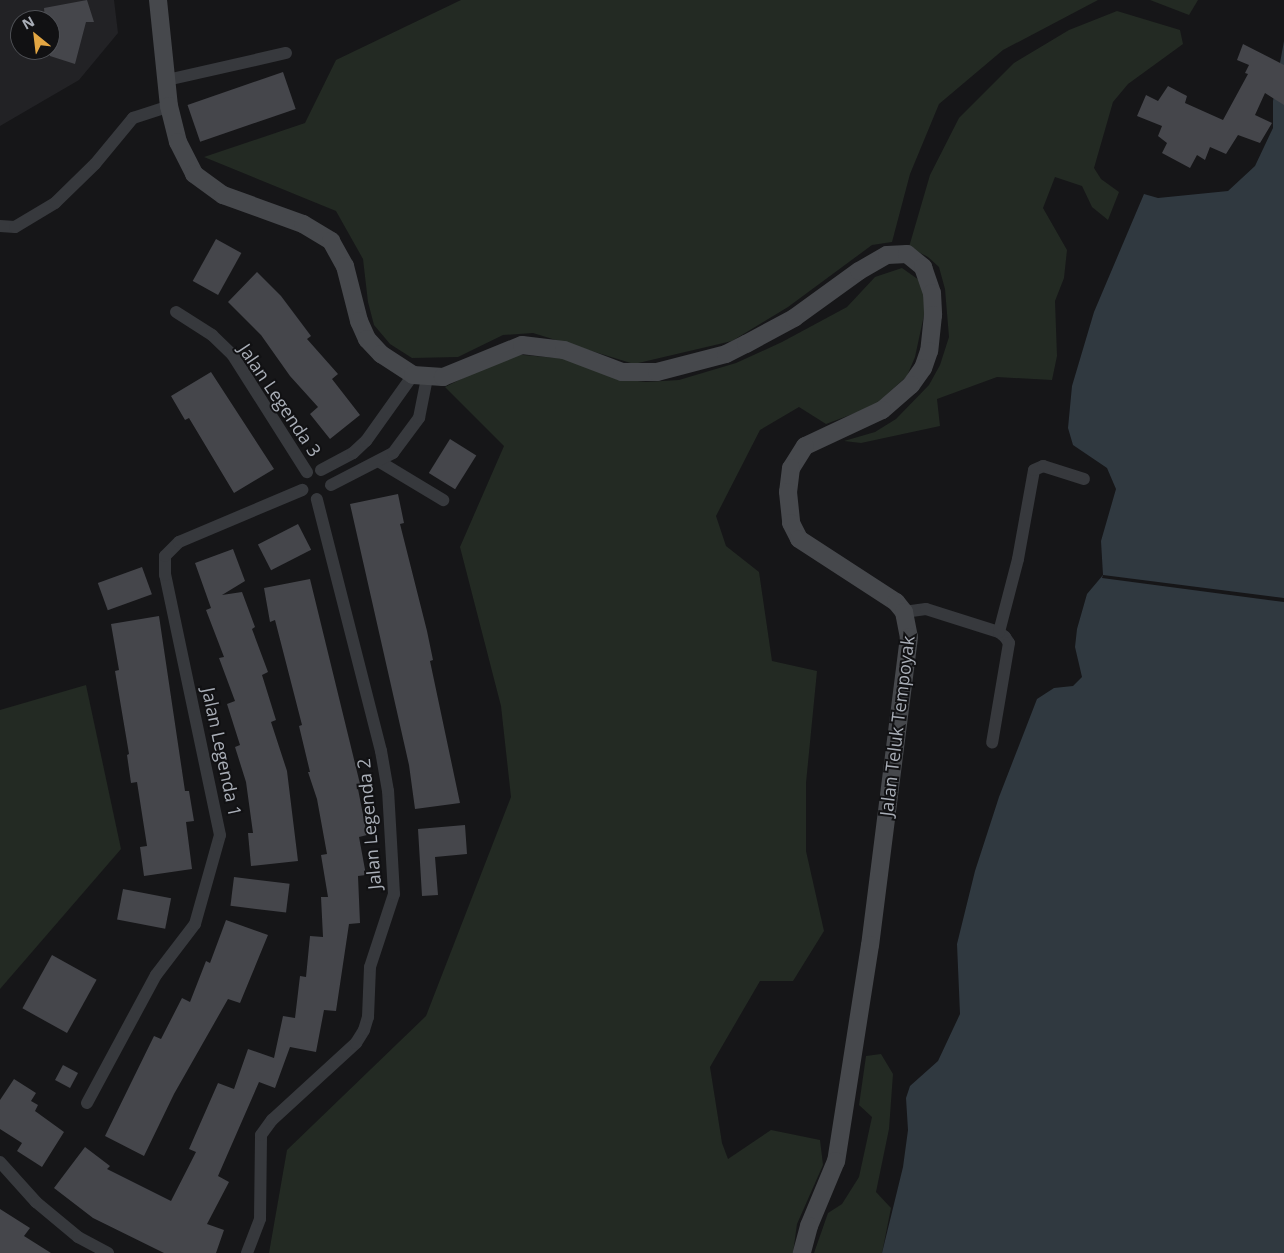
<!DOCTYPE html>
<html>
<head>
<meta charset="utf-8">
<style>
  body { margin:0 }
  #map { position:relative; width:1284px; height:1253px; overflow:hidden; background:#161618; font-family:"Open Sans",sans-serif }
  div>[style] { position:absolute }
  .built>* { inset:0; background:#222225 }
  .green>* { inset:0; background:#232a23 }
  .water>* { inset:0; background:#303940 }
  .pier>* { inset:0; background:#161618 }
  .building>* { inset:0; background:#45464b; transform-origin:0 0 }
  .street>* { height:12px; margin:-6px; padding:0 6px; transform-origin:6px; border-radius:6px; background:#37393d }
  .secondary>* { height:18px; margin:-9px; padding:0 9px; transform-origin:9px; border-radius:9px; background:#46484c }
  span { translate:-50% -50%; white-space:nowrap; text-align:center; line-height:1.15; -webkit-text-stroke:4px #111113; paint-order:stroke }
  .street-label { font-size:18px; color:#a9aeb7 }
  .north { position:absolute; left:10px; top:10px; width:50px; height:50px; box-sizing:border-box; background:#111113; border:1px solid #4e5055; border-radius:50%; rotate:331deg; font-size:14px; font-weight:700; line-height:20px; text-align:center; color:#a9aeb7 }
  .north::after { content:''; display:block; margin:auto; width:18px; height:22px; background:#e3a643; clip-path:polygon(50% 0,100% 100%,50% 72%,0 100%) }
</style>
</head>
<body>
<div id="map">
  <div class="built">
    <i style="clip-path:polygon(evenodd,0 0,114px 0,118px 33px,79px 80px,0 126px,0 0,20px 20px,50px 20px,50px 50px,20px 50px,20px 20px)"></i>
  </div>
  <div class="green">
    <i style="clip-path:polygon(461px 0,1098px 0,1003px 50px,939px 104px,910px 174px,892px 242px,872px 245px,788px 307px,732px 341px,634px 364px,533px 333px,503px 335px,458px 357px,412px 358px,390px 344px,374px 325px,368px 302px,363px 259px,336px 211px,204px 157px,305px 123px,336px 60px)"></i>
    <i style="clip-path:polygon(1150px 0,1198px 0,1189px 15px)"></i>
    <i style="clip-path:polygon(1117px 11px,1180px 30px,1183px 44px,1128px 84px,1113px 102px,1094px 168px,1101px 179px,1119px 192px,1108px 220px,1092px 207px,1082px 186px,1055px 177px,1043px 208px,1067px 250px,1064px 278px,1055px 301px,1057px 356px,1052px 380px,997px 377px,937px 399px,940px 426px,861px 443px,844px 441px,875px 432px,896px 419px,929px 385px,940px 365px,949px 337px,945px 289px,939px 267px,928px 257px,909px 247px,930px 175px,959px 118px,1014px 63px,1069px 30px)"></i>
    <i style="clip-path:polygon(902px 268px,919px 280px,927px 301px,915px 357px,907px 376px,874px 406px,826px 424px,799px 407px,760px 430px,716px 516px,726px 546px,759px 572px,772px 661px,817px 671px,806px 783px,806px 851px,824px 931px,793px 981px,760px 981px,710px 1067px,722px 1143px,728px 1159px,771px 1130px,820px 1140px,823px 1165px,797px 1224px,793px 1253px,269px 1253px,287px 1150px,426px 1016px,511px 797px,501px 706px,460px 547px,504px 446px,445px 387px,512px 354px,567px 359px,621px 379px,646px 382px,679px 380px,736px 363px,782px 342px,847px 307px,875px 277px)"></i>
    <i style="clip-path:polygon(86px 685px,121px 849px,0 989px,0 710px)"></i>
    <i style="clip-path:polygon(881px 1054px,893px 1074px,889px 1129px,876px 1192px,891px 1208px,882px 1253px,814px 1253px,828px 1213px,842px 1204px,859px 1177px,872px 1117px,859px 1105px,866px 1056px)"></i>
  </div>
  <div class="water">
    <i style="clip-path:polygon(1284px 41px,1284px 1253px,882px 1253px,903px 1167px,908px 1130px,906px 1098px,910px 1086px,938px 1061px,960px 1014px,957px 944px,975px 871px,999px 797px,1037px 699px,1054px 688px,1073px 686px,1082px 677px,1075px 647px,1077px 629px,1087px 594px,1103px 575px,1101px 541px,1116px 489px,1107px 468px,1073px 445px,1068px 428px,1072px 386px,1094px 312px,1144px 194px,1158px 198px,1228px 191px,1255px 166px,1273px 128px,1273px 101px)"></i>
  </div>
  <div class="pier">
    <i style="clip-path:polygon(1103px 575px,1284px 598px,1284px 602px,1102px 578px)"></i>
  </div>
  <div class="building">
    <i style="clip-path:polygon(87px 0,94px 22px,86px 22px,75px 64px,50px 56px,50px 20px,45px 20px,44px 8px)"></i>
    <i style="clip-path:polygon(1243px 44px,1284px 65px,1284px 105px,1265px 93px,1255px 115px,1272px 123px,1260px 143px,1238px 135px,1226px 154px,1210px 147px,1205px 160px,1197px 155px,1190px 168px,1162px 153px,1167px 143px,1158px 136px,1162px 126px,1137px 116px,1146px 95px,1158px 101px,1168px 86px,1187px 96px,1185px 103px,1223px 120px,1248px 74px,1245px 73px,1249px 65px,1237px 60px)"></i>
    <i style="left:283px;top:72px;width:39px;height:101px;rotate:71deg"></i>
    <i style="left:216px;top:239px;width:29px;height:48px;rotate:29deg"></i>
    <i style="clip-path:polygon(257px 272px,281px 296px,311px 336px,307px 339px,338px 374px,332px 379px,360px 415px,330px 439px,310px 414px,318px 407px,290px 376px,261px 335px,228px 302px)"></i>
    <i style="clip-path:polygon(211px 372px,274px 469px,234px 493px,189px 418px,185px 420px,171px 396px)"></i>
    <i style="left:450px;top:439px;width:31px;height:40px;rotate:32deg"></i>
    <i style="clip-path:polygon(398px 494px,404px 523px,400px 524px,427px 631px,433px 660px,430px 661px,460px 803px,415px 809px,409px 765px,350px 504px)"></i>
    <i style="left:298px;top:524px;width:29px;height:45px;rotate:63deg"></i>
    <i style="clip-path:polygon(233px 549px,245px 581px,222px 595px,242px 592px,255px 627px,252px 629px,268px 672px,262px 675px,276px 720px,271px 722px,287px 771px,298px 861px,251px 866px,248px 833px,253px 833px,246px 782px,235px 747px,240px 745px,227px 704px,235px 701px,219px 658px,224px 657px,206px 610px,211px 608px,195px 563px)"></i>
    <i style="left:142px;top:567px;width:29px;height:47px;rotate:70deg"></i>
    <i style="clip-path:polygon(310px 579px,361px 788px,358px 789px,367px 835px,359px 837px,366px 875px,358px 876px,360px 923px,349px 924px,336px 1011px,324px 1010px,316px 1052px,290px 1047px,275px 1088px,259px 1082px,218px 1176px,229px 1182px,207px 1224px,224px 1230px,216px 1253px,164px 1253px,93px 1218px,54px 1188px,85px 1147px,110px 1166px,107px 1169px,171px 1201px,196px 1152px,189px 1149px,218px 1083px,234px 1089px,248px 1049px,274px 1058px,283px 1016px,295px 1018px,300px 976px,306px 977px,310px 936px,323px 937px,321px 897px,328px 897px,321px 855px,327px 854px,317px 799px,308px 772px,310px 772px,299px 726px,302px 725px,275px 620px,270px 622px,264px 588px)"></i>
    <i style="clip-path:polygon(159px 616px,185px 791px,189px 791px,194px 821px,186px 822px,192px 869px,144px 876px,140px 847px,147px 846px,137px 782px,131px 783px,127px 755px,129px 754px,115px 671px,119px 670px,111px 624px)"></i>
    <i style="clip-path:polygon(465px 825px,467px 854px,435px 857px,438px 895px,422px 896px,418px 829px)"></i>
    <i style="left:234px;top:877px;width:56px;height:29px;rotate:7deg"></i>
    <i style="left:123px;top:889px;width:49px;height:31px;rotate:11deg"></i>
    <i style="clip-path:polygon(226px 920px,268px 935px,240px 1003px,228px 999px,174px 1094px,144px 1156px,105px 1136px,154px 1036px,161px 1039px,182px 998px,190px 1002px,206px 961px,210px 963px)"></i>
    <i style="left:52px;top:955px;width:51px;height:61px;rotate:29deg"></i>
    <i style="left:63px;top:1065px;width:17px;height:17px;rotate:28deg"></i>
    <i style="clip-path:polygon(14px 1079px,36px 1093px,31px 1101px,38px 1105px,35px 1111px,64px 1132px,42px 1167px,17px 1151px,22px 1143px,0 1129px,0 1100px)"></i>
    <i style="clip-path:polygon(0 1209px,30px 1228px,24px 1236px,51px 1253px,0 1253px)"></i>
  </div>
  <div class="street">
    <i style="left:167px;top:80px;width:122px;rotate:-12.8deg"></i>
    <i style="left:0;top:226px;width:15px;rotate:4deg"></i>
    <i style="left:15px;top:227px;width:47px;rotate:-31deg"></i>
    <i style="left:55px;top:203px;width:56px;rotate:-44.3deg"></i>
    <i style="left:95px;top:164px;width:60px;rotate:-50.4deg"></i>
    <i style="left:133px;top:118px;width:38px;rotate:-18deg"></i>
    <i style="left:176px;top:312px;width:43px;rotate:32.6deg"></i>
    <i style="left:212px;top:335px;width:28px;rotate:44deg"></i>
    <i style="left:232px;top:354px;width:140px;rotate:57.6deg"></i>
    <i style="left:380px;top:462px;width:74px;rotate:31.1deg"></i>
    <i style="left:321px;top:470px;width:36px;rotate:-28deg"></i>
    <i style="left:353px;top:453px;width:18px;rotate:-43deg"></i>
    <i style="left:366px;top:441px;width:81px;rotate:-54.5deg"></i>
    <i style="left:331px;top:485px;width:70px;rotate:-27.3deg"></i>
    <i style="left:393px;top:453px;width:44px;rotate:-53.4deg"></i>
    <i style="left:419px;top:418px;width:41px;rotate:-78.7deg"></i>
    <i style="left:904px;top:612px;width:22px;rotate:-8deg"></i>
    <i style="left:926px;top:609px;width:77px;rotate:17.5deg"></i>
    <i style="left:999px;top:632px;width:8px;rotate:40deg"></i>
    <i style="left:1005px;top:637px;width:7px;rotate:56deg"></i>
    <i style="left:1009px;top:643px;width:101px;rotate:99.6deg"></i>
    <i style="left:999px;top:632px;width:75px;rotate:-75.4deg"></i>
    <i style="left:1018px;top:559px;width:90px;rotate:-79.8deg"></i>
    <i style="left:1034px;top:470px;width:10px;rotate:-24deg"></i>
    <i style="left:1043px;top:466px;width:43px;rotate:17.6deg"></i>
    <i style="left:87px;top:1103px;width:145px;rotate:-61.7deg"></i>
    <i style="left:156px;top:975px;width:64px;rotate:-52.6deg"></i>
    <i style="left:195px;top:924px;width:92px;rotate:-74.3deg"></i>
    <i style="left:220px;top:835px;width:266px;rotate:-101.9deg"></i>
    <i style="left:165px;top:575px;width:19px;rotate:-90deg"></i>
    <i style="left:165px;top:556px;width:20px;rotate:-45deg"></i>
    <i style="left:179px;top:542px;width:134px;rotate:-22.9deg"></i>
    <i style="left:0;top:1162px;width:54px;rotate:48deg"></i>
    <i style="left:36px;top:1202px;width:55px;rotate:39.8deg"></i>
    <i style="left:78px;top:1237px;width:34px;rotate:28deg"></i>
    <i style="left:247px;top:1253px;width:36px;rotate:-69deg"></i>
    <i style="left:260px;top:1219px;width:84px;rotate:-89.3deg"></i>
    <i style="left:261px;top:1135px;width:19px;rotate:-54deg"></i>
    <i style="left:272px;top:1120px;width:114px;rotate:-42.5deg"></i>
    <i style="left:356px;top:1043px;width:15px;rotate:-58deg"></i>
    <i style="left:364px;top:1030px;width:14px;rotate:-73deg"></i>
    <i style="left:368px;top:1017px;width:50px;rotate:-87.7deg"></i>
    <i style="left:370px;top:967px;width:77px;rotate:-71.8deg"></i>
    <i style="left:394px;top:894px;width:103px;rotate:-93.3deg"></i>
    <i style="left:388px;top:791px;width:41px;rotate:-99.9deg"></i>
    <i style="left:381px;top:751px;width:260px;rotate:-104.3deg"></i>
  </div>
  <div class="secondary">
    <i style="left:158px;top:0;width:107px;rotate:84.1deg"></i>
    <i style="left:169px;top:106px;width:37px;rotate:76deg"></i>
    <i style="left:178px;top:142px;width:36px;rotate:63deg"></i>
    <i style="left:194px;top:174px;width:36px;rotate:36deg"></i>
    <i style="left:223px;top:195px;width:85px;rotate:19.9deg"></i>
    <i style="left:303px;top:224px;width:33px;rotate:31deg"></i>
    <i style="left:331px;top:241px;width:29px;rotate:61deg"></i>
    <i style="left:345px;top:266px;width:57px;rotate:75.7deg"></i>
    <i style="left:359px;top:321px;width:20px;rotate:66deg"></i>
    <i style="left:367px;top:339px;width:21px;rotate:47deg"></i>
    <i style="left:381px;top:354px;width:38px;rotate:33deg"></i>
    <i style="left:413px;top:375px;width:30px;rotate:4deg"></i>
    <i style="left:443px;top:377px;width:85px;rotate:-22.1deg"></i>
    <i style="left:522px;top:345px;width:42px;rotate:6.8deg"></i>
    <i style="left:564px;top:350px;width:62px;rotate:20.8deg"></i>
    <i style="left:622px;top:372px;width:35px"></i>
    <i style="left:657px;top:372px;width:71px;rotate:-14.6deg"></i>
    <i style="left:726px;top:354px;width:22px;rotate:-27deg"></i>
    <i style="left:746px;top:344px;width:55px;rotate:-28.4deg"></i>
    <i style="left:794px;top:318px;width:80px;rotate:-35.9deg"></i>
    <i style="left:859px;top:271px;width:32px;rotate:-30deg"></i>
    <i style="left:887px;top:255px;width:20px;rotate:-3deg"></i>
    <i style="left:907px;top:254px;width:21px;rotate:39deg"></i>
    <i style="left:923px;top:267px;width:28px;rotate:71deg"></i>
    <i style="left:932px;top:293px;width:22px;rotate:87deg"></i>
    <i style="left:933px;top:315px;width:36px;rotate:96deg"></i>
    <i style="left:929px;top:351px;width:18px;rotate:109deg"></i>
    <i style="left:923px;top:368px;width:21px;rotate:125deg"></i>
    <i style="left:911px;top:385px;width:38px;rotate:139deg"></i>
    <i style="left:882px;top:410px;width:85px;rotate:154.9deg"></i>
    <i style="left:805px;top:446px;width:26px;rotate:122deg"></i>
    <i style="left:791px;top:468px;width:24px;rotate:97deg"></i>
    <i style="left:788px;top:492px;width:31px;rotate:84deg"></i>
    <i style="left:791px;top:523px;width:18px;rotate:63deg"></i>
    <i style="left:799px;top:539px;width:116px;rotate:33deg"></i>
    <i style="left:896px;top:602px;width:13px;rotate:51deg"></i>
    <i style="left:904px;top:612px;width:25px;rotate:79deg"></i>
    <i style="left:909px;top:637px;width:310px;rotate:97.2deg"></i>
    <i style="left:870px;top:945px;width:219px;rotate:98.9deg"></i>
    <i style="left:836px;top:1161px;width:70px;rotate:112.6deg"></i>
    <i style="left:809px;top:1226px;width:28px;rotate:105deg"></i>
  </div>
  <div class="street-label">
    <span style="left:280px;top:400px;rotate:56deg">Jalan Legenda 3</span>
    <span style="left:897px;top:726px;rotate:-83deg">Jalan Teluk Tempoyak</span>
    <span style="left:222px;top:752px;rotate:78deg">Jalan Legenda 1</span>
    <span style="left:369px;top:824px;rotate:-95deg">Jalan Legenda 2</span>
  </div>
  <div class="north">N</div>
</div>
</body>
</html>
